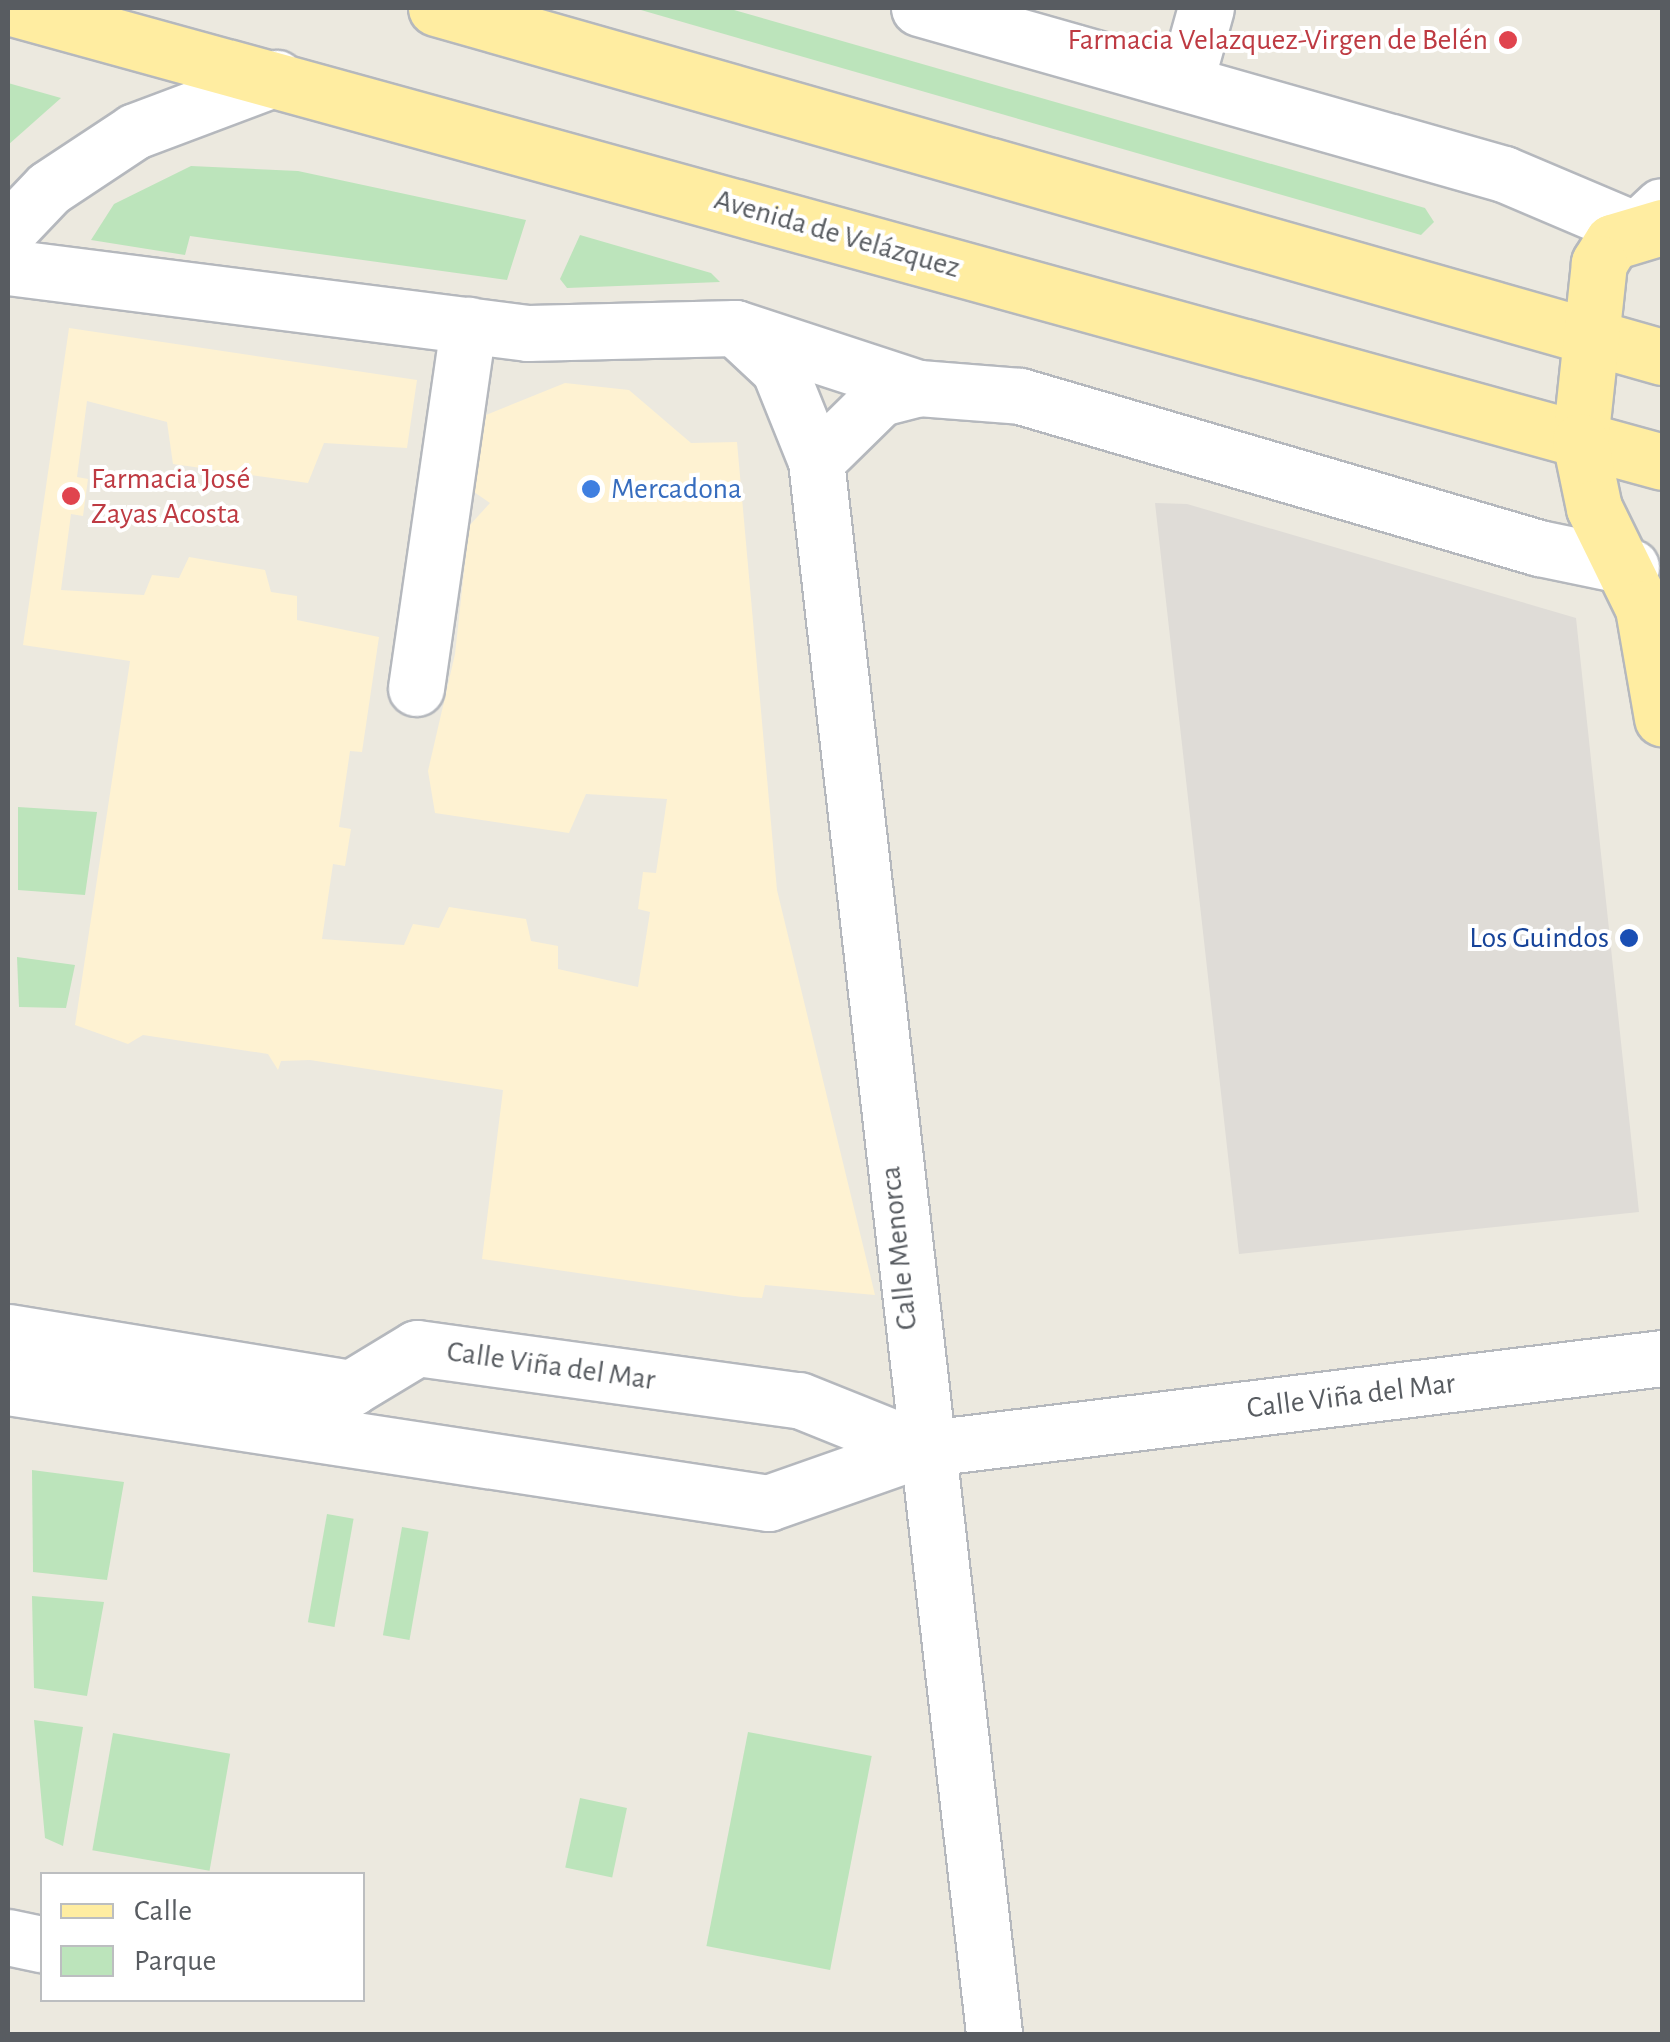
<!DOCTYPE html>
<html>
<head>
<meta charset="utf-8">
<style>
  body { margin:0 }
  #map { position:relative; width:1670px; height:2042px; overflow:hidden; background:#ece9df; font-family:"Alegreya Sans",sans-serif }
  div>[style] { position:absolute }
  .commercial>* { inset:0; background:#fef2d2 }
  .industrial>* { inset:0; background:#dfdcd7 }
  .green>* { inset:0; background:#bce4bb; transform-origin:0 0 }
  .roads { filter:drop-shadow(2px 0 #b5b8bd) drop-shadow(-2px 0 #b5b8bd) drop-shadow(0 2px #b5b8bd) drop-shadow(0 -2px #b5b8bd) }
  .minor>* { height:55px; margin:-27.5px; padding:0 27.5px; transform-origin:27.5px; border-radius:27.5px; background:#fff }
  .major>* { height:55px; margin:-27.5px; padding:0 27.5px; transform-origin:27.5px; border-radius:27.5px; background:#ffeda1 }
  .dots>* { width:28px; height:28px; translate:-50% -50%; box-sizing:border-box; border:5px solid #fff; border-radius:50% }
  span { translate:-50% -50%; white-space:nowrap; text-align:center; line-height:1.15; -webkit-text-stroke:8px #fff; paint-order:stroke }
  .health-label { font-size:30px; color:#be3a42 }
  .right { translate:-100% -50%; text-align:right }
  .left { translate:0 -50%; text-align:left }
  .street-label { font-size:30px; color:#585c61 }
  .shop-label { font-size:30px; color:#366cbe }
  .transit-label { font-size:30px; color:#164399 }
  .frame { position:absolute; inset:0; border:10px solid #585c61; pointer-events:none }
  .legend { position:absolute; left:40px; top:1872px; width:325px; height:130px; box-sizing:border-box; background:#fff; border:2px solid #bcbec0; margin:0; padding:12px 18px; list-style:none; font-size:30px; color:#585c61 }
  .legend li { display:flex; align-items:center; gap:20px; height:50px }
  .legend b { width:50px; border:2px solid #bcbec0 }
</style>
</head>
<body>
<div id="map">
  <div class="commercial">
    <i style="clip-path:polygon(69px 328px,417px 380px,407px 448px,324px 443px,308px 483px,173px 464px,167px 422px,87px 401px,77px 477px,88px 479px,83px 516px,71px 514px,61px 590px,144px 595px,152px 575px,179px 578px,189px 557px,265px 570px,271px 592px,297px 596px,297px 620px,379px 637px,362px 752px,350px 751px,339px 827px,351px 829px,345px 866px,333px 864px,322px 939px,404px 945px,413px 924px,439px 928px,449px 907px,526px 919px,531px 941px,558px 946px,558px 969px,638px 987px,650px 912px,638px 909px,643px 872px,656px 873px,667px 799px,586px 794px,569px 833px,435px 813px,428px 771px,455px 654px,469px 526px,490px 503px,474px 492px,486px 415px,565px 383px,629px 390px,691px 443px,737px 442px,777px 890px,875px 1295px,765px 1285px,762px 1298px,742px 1297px,482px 1259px,503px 1090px,310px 1060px,281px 1061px,278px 1070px,268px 1054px,143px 1035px,128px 1044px,75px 1025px,130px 661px,23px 645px)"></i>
  </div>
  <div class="industrial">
    <i style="clip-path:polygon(1155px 503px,1187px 504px,1576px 618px,1639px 1212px,1239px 1254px)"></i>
  </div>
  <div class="green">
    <i style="clip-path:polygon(634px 8px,727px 8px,1425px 208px,1434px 222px,1421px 235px)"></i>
    <i style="clip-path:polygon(8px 83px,61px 98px,8px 145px)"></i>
    <i style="clip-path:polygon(191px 166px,298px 171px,526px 220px,507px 280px,190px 236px,185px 255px,91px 240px,114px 204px)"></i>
    <i style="clip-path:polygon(580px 235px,711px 273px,720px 282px,567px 288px,560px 279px)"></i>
    <i style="clip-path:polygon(18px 807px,97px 812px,85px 895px,18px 890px)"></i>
    <i style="clip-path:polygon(17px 957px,75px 965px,66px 1008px,19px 1007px)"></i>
    <i style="clip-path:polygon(32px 1470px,124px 1482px,107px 1580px,33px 1572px)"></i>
    <i style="left:327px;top:1514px;width:27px;height:110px;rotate:10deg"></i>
    <i style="left:402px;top:1527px;width:27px;height:110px;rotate:10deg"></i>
    <i style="clip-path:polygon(32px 1596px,104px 1602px,87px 1696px,34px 1688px)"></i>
    <i style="clip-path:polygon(34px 1720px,83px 1727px,63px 1846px,45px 1838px)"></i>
    <i style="left:748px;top:1732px;width:126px;height:218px;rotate:11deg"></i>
    <i style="left:113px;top:1733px;width:119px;height:119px;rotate:10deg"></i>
    <i style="left:580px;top:1798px;width:48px;height:71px;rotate:12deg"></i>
  </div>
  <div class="roads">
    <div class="minor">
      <i style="left:919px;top:8px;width:608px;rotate:15.84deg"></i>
      <i style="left:1504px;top:174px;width:143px;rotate:23deg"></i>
      <i style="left:1636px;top:230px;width:35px;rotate:-43deg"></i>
      <i style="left:1185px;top:83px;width:78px;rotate:-74.4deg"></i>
      <i style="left:8px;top:231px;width:59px;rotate:-46.4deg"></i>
      <i style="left:49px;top:188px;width:103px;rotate:-33.5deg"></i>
      <i style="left:135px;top:131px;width:151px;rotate:-20.6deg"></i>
      <i style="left:8px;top:267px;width:524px;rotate:7.23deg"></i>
      <i style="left:528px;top:333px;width:207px;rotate:-1.4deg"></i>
      <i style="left:735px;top:328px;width:194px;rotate:18.1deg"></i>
      <i style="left:919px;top:388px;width:101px;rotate:4.5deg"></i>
      <i style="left:1020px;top:396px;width:541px;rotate:16.32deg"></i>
      <i style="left:1539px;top:548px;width:94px;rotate:11.7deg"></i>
      <i style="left:735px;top:328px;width:60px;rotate:43deg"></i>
      <i style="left:779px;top:369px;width:99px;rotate:68.1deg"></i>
      <i style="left:816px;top:461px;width:1583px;rotate:83.54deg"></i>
      <i style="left:816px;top:461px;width:90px;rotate:-44.5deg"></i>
      <i style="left:880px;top:398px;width:40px;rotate:-14.4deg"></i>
      <i style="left:416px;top:688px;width:367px;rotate:-81.8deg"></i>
      <i style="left:8px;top:1332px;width:348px;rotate:9.3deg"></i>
      <i style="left:351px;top:1388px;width:77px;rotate:-31.2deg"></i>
      <i style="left:417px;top:1348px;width:386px;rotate:7.8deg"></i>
      <i style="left:799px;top:1400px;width:131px;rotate:21.9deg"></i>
      <i style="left:8px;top:1387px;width:769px;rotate:8.68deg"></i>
      <i style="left:768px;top:1503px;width:162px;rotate:-19.4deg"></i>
      <i style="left:921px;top:1449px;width:747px;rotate:-7deg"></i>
      <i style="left:8px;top:1937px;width:35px;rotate:12deg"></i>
    </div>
    <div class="major">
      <i style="left:12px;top:8px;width:1711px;rotate:15.38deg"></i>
      <i style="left:436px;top:8px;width:1275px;rotate:15.89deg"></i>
      <i style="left:1662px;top:227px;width:52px;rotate:163.3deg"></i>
      <i style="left:1612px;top:242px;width:25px;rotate:122deg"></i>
      <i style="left:1599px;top:263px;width:179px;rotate:96.1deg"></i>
      <i style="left:1580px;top:441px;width:68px;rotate:78.2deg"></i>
      <i style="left:1594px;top:508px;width:111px;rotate:63.9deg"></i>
      <i style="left:1643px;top:608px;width:112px;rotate:80.2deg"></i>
    </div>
  </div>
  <div class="dots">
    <i style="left:1508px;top:40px;background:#e0444e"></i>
    <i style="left:591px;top:489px;background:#3f7fe0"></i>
    <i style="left:71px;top:496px;background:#e0444e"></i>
    <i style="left:1629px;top:938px;background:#1a4fb4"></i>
  </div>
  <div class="health-label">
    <span class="right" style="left:1488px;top:40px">Farmacia Velazquez-Virgen de Belén</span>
    <span class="left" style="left:91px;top:496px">Farmacia José<br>Zayas Acosta</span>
  </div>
  <div class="street-label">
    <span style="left:837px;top:234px;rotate:16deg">Avenida de Velázquez</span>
    <span style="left:899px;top:1248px;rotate:-96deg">Calle Menorca</span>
    <span style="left:551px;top:1366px;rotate:8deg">Calle Viña del Mar</span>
    <span style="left:1351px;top:1396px;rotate:-7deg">Calle Viña del Mar</span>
  </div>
  <div class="shop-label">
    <span class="left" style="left:611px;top:489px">Mercadona</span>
  </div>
  <div class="transit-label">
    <span class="right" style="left:1609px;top:938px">Los Guindos</span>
  </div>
  <div class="frame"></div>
  <ul class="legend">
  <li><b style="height:12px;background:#ffeda1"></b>Calle</li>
  <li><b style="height:28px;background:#bce4bb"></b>Parque</li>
  </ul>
</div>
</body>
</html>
